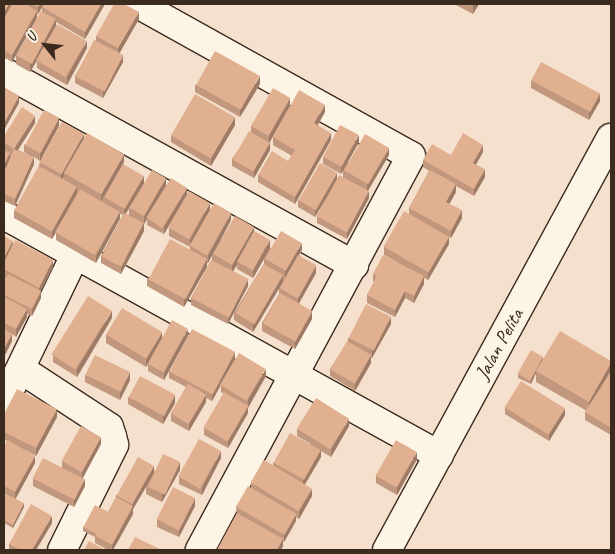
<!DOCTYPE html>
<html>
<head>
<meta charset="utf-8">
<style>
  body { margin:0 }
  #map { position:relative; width:615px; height:554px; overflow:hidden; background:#f4e0cc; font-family:Caveat,sans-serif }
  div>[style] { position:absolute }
  .roads { filter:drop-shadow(1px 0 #3b2a1e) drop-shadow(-1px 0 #3b2a1e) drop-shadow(0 1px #3b2a1e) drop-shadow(0 -1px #3b2a1e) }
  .minor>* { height:28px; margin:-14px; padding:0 14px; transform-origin:14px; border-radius:14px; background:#fcf5e5 }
  .wall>* { inset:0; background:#c1977d }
  .shaded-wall>* { inset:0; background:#9d7b66 }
  .building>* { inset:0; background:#e0b091; transform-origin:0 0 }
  span { translate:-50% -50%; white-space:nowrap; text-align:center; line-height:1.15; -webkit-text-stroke:4px #fcf5e5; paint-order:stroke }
  .street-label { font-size:20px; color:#3b2a1e }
  .frame { position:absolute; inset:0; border:5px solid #3b2a1e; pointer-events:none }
  .north { position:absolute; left:20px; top:20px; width:50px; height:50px; -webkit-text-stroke:4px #fcf5e5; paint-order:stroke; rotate:299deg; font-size:14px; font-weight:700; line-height:20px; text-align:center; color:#3b2a1e }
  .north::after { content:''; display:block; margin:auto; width:18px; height:22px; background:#3b2a1e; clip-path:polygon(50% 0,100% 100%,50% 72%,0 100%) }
</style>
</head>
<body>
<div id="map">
  <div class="roads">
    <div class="minor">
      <i style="left:138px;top:4px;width:312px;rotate:29.1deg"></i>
      <i style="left:411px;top:156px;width:447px;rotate:118.2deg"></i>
      <i style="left:4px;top:72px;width:400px;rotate:28.9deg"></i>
      <i style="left:4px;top:215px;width:497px;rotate:28.9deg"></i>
      <i style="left:22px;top:370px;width:104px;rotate:33.2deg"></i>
      <i style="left:109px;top:427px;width:9px;rotate:72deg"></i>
      <i style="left:112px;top:436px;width:9px;rotate:77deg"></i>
      <i style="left:114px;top:445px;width:117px;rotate:116.3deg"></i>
      <i style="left:4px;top:402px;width:163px;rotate:-64.2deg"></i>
      <i style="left:387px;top:550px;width:469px;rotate:-61.5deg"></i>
    </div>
  </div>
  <div class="wall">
    <i style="clip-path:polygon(4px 4px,11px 4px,11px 6px,12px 4px,44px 4px,38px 14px,37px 14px,37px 18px,12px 62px,4px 57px)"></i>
    <i style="clip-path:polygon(105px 4px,85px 39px,56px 22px,56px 26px,87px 48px,67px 85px,37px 68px,37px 61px,30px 72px,16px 64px,16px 56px,42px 12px,42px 7px)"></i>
    <i style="clip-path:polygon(454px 4px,479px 4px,473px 14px)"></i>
    <i style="clip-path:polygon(139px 19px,119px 53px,123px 62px,103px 98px,75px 83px,75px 76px,96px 40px,96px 36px)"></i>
    <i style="clip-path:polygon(531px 80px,600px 101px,589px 120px,531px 88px)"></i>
    <i style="clip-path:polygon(260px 84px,240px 117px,195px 92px,195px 85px)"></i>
    <i style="clip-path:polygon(290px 106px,270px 142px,270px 150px,254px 178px,232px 166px,232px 159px,251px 132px,251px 126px)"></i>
    <i style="clip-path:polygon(325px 112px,318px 125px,331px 140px,295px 204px,258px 182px,258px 175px,288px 161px,292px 156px,273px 145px,273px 137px)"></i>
    <i style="clip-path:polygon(evenodd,35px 123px,18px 150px,31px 156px,24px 152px,24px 145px,59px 126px,42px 157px,84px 138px,124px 162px,123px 164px,144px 183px,166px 185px,187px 195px,164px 234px,147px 225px,147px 219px,144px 224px,144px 231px,121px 274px,101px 263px,101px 256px,123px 215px,120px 214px,96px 263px,56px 240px,56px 233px,52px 239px,14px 218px,14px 211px,39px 166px,40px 161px,34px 157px,34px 164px,15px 206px,4px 201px,4px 136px,35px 123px,144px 184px,129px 208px,129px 215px,126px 214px,144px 184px)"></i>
    <i style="clip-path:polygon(235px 125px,211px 166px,171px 142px,171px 135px)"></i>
    <i style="clip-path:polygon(359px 142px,348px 162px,389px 155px,368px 191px,369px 198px,347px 239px,317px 223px,317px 216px,330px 191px,315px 217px,298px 207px,298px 200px,337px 179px,343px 177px,343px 171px,341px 174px,323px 164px,323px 157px)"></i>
    <i style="clip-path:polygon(483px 152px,476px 164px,485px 177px,474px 196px,456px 186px,456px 192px,449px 204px,462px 218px,451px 238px,449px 237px,449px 244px,428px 280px,424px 278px,424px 284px,414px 303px,405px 298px,395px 317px,367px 303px,367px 295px,374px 282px,373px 281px,373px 274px,397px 262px,384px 255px,384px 247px,409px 214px,409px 208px,429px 171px,423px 167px,423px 160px,451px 155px)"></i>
    <i style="clip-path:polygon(210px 210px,231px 220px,221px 240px,254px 231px,270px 248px,302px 250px,299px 255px,316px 273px,299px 303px,312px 319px,295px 349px,262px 331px,262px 323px,279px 294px,279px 288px,253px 332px,234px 320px,234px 313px,264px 264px,264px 259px,253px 278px,237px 269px,237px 265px,233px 271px,248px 286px,228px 324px,191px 305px,191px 298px,212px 260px,212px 255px,208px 263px,207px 263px,207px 267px,184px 307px,147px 286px,147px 279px,190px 250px,190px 247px,169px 236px,169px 228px)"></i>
    <i style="clip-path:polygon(4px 236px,13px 244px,53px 267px,41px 291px,41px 298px,32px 316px,27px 314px,27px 317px,16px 337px,12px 334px,12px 341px,4px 357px,4px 283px,6px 278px,4px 277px)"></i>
    <i style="clip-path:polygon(112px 318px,77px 377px,53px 362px,53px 355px)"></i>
    <i style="clip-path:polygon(391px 324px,372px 358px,371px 357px,371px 363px,355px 391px,330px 376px,330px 369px,348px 342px,348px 338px)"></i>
    <i style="clip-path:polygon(106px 335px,162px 337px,188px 336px,164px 380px,148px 371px,148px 364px,146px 367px,106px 343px)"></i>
    <i style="clip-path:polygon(235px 359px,212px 401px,206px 398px,206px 402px,189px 431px,171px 421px,171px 414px,186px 387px,169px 378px,169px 371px)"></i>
    <i style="clip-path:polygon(543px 359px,611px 361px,611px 435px,585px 420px,585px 412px,587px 411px,536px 382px,536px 373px,531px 384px,518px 378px,518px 374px)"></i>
    <i style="clip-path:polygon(85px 375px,130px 380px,120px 400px,85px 382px)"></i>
    <i style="clip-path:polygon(266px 376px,248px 407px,248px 413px,228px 448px,204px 435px,204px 428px,224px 394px,221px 392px,221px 385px)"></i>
    <i style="clip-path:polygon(128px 397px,175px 403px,163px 424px,128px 404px)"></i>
    <i style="clip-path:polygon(505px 407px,565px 415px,549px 441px,505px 414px)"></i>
    <i style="clip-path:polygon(4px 414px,57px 417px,36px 456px,23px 449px,35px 463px,15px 499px,24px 507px,13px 528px,4px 523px,4px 447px,7px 441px,4px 439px)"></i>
    <i style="clip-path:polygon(349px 426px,331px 457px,321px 451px,321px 457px,305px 485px,312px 496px,299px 519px,296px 517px,296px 521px,284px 542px,283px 541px,283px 546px,281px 550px,217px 550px,237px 514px,236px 507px,251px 488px,251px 482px,273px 465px,273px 463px,311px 444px,297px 436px,297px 429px)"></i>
    <i style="clip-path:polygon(101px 444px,83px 478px,85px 486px,74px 507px,33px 486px,33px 479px,62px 468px,62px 461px)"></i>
    <i style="clip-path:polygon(221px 458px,202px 495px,179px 484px,179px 477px)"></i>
    <i style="clip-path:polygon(417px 459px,397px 495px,376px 483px,376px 476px)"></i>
    <i style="clip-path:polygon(180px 470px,162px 502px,146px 494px,146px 487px,133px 509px,133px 514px,113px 550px,108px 550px,95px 543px,95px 537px,83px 531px,83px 527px,108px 512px,116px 497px,116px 495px,154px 471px)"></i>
    <i style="clip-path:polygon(195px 506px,179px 537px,157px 527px,157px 519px)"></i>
    <i style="clip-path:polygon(52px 523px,36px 550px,9px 550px,9px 544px)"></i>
  </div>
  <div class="shaded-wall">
    <i style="clip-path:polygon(9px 4px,11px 4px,11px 8px,4px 20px,4px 12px)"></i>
    <i style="clip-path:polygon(40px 4px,44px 4px,38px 14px,38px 7px)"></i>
    <i style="clip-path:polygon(101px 4px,105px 4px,85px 39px,85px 32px)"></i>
    <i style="clip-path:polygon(473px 4px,479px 4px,473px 14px)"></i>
    <i style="clip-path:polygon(37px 11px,37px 18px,12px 62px,12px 55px)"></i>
    <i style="clip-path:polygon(139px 12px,139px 19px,118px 56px,118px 48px)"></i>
    <i style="clip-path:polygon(56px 19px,56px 27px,30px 72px,30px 65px)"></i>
    <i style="clip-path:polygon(87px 41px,87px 48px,67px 85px,67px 77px)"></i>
    <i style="clip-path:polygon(123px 55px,123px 62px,103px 98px,103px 91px)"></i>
    <i style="clip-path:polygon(260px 76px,260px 84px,240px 117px,240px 110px)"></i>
    <i style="clip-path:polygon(600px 93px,600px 101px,589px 120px,589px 112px)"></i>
    <i style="clip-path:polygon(19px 96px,19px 103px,4px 130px,4px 123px)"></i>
    <i style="clip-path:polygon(290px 98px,290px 106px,269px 143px,269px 136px)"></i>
    <i style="clip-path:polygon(325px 105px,325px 112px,314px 131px,314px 123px)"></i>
    <i style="clip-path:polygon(35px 116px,35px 123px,14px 156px,14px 149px)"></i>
    <i style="clip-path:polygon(235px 117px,235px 125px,211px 166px,211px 158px)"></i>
    <i style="clip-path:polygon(59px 118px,59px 126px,40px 161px,40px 154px)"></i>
    <i style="clip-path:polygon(331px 133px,331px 140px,295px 204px,295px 197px)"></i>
    <i style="clip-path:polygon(84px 134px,84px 141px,64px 173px,64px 176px,61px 181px,61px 174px)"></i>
    <i style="clip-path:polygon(359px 135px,359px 142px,341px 174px,341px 166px)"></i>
    <i style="clip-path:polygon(270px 143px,270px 150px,254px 178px,254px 171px)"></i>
    <i style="clip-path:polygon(483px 145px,483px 152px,473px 170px,473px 163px)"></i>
    <i style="clip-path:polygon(389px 148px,389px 155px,367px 192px,367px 185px)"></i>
    <i style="clip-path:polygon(10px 153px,10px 161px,4px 172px,4px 165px)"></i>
    <i style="clip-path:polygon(124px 154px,124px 162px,104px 197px,103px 196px,103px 198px,101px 202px,101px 195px)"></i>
    <i style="clip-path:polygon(34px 157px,34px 164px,15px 206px,15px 199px)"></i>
    <i style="clip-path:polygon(485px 169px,485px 177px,474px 196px,474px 189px)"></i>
    <i style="clip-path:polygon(337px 173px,337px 180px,315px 217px,315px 210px)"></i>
    <i style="clip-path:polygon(144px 176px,144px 183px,124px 216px,124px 209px)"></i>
    <i style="clip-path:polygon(166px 178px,166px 186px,144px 224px,144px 217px)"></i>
    <i style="clip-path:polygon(456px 184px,456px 192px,446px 210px,446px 202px)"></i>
    <i style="clip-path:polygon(77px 187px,77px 194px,52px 239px,52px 232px)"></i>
    <i style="clip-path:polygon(187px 188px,187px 195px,164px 234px,164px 227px)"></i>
    <i style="clip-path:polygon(369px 191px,369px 198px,347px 239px,347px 232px)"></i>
    <i style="clip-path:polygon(210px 203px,210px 210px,190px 247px,190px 240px)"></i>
    <i style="clip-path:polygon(462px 210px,462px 218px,451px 238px,451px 231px)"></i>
    <i style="clip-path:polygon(120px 212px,120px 219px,96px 263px,96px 256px)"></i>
    <i style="clip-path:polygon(231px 213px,231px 220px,208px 263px,208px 256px)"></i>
    <i style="clip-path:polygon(144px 223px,144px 231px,121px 274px,121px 267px)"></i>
    <i style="clip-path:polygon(254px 227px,254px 234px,237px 262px,237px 265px,232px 273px,232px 266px)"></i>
    <i style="clip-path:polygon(449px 237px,449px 244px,428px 280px,428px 273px)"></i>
    <i style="clip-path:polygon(270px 240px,270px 248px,253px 278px,253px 271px)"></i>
    <i style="clip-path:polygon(13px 241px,13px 248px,4px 265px,4px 258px)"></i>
    <i style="clip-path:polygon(302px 243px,302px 250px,285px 278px,285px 271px)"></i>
    <i style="clip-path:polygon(207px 259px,207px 267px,184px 307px,184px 299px)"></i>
    <i style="clip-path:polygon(53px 260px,53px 267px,41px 291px,41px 298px,32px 316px,32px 309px,39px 294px,39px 288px)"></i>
    <i style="clip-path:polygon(316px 265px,316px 273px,298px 305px,298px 298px)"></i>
    <i style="clip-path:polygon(283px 275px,283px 282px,253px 332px,253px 324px)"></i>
    <i style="clip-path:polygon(424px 276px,424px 284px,414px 303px,414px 296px)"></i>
    <i style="clip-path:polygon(248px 279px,248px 286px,228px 324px,228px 317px)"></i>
    <i style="clip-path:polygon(405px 291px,405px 298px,395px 317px,395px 310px)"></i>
    <i style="clip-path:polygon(27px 309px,27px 317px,16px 337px,16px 329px)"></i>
    <i style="clip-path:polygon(112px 311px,112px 318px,77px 377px,77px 369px)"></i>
    <i style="clip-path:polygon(312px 311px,312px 319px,295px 349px,295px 342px)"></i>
    <i style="clip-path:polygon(391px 317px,391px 324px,372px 358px,372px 351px)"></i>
    <i style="clip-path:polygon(188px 329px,188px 336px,164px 380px,164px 373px)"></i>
    <i style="clip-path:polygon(162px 332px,162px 339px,146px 367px,146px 359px)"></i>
    <i style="clip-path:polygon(12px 334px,12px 341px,4px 357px,4px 349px)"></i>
    <i style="clip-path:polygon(235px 352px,235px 359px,212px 401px,212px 394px)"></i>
    <i style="clip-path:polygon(371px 355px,371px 363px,355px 391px,355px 384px)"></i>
    <i style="clip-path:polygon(543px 357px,543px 360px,536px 371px,536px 373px,531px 384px,531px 381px)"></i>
    <i style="clip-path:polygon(611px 363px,611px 374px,589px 412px,589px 402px)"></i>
    <i style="clip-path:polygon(266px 369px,266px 376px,248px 408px,248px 400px)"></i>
    <i style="clip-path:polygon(130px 372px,130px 380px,120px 400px,120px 393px)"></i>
    <i style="clip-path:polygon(175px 395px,175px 403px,163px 424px,163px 417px)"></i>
    <i style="clip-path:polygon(206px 395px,206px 402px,189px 431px,189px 424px)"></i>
    <i style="clip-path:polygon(248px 406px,248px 413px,228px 448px,228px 441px)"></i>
    <i style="clip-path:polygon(565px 408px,565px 415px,549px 441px,549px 433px)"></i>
    <i style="clip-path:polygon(57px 409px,57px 417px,36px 456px,36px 448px)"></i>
    <i style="clip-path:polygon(349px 419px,349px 426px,331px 457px,331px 450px)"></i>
    <i style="clip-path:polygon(101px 437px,101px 444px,82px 479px,82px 472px)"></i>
    <i style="clip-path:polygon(321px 450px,321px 457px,303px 487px,303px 480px)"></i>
    <i style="clip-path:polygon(221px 451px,221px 458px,202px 495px,202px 488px)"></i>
    <i style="clip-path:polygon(417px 452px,417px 459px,397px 495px,397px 488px)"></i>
    <i style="clip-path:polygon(35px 456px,35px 463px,15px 500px,15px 492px)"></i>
    <i style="clip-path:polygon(180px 462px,180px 470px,162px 502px,162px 495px)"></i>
    <i style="clip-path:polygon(154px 466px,154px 473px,133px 509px,133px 514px,113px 550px,112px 550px,112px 545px,132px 509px,132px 504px)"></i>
    <i style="clip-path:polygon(85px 479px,85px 486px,74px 507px,74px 500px)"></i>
    <i style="clip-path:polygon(312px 489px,312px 496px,299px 519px,299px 511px)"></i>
    <i style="clip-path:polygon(195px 498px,195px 506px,179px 537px,179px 530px)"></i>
    <i style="clip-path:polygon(24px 503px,24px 507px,13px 528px,13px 525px)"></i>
    <i style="clip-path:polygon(296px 514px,296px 521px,284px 542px,284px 534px)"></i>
    <i style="clip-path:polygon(52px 516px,52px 523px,36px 550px,32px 550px)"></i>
    <i style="clip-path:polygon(283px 539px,283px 546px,281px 550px,277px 550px)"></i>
  </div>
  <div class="building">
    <i style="clip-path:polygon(4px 4px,9px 4px,4px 12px)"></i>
    <i style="clip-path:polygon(12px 4px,25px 4px,37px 11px,12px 55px,4px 50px,4px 18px)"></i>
    <i style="clip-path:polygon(32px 4px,40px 4px,38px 7px)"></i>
    <i style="clip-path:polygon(44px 4px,101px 4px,85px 32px,42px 7px)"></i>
    <i style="clip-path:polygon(114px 4px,124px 4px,139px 12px,118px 48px,96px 36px)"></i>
    <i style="left:41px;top:11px;width:17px;height:51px;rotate:28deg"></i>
    <i style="left:57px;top:24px;width:34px;height:42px;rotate:30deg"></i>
    <i style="left:94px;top:40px;width:33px;height:41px;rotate:27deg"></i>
    <i style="left:215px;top:51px;width:51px;height:39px;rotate:29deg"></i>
    <i style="left:541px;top:62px;width:67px;height:21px;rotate:28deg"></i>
    <i style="clip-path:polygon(4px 87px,19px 96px,4px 123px)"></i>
    <i style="left:273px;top:88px;width:20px;height:44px;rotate:30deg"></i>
    <i style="clip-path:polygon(299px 90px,325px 105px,314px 123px,331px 133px,295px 197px,258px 175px,272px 151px,288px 161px,295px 150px,273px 137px)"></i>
    <i style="left:195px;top:94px;width:46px;height:48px;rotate:30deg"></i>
    <i style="clip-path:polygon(22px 107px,35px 116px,14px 149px,34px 157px,15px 199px,4px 194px,4px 172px,14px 149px,4px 142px,4px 136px)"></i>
    <i style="left:44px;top:110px;width:17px;height:40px;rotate:28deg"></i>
    <i style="left:62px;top:122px;width:25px;height:46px;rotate:29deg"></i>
    <i style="left:340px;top:125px;width:21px;height:36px;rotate:28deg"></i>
    <i style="left:249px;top:131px;width:24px;height:33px;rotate:30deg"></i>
    <i style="left:87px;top:133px;width:43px;height:46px;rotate:30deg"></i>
    <i style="clip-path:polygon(463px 133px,483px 145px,473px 163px,485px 169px,474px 189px,423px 160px,432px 144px,451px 155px)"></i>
    <i style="left:365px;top:134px;width:28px;height:42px;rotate:30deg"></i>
    <i style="clip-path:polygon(4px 150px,10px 153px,4px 165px)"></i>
    <i style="left:320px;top:163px;width:20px;height:43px;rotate:30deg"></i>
    <i style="left:123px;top:164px;width:24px;height:38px;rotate:30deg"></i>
    <i style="left:39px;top:166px;width:43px;height:51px;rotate:29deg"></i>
    <i style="left:152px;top:170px;width:16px;height:44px;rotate:30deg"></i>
    <i style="clip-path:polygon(430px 170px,456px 184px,446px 202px,462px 210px,451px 231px,409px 208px)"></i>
    <i style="left:339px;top:175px;width:34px;height:47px;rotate:28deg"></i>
    <i style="left:171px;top:178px;width:19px;height:47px;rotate:32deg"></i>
    <i style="left:80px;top:189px;width:46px;height:50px;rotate:30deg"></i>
    <i style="left:189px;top:191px;width:24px;height:42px;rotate:30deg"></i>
    <i style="left:214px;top:203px;width:20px;height:49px;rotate:30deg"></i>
    <i style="left:404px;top:211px;width:52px;height:41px;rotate:30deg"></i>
    <i style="left:124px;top:213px;width:22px;height:49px;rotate:27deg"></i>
    <i style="left:235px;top:216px;width:22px;height:44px;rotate:30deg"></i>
    <i style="left:254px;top:231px;width:18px;height:35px;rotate:29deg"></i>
    <i style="left:281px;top:231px;width:24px;height:32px;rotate:30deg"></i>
    <i style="clip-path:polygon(4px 236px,13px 241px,4px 258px)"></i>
    <i style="left:170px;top:239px;width:42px;height:46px;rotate:28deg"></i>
    <i style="clip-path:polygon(15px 240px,53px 260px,39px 288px,4px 269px,4px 262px)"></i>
    <i style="left:298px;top:255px;width:21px;height:38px;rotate:29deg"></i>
    <i style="clip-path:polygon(383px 255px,424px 276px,414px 296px,405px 291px,395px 310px,367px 295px,377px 276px,373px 274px)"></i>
    <i style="left:211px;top:260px;width:42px;height:43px;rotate:27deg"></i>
    <i style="left:264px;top:264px;width:22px;height:57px;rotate:30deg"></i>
    <i style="clip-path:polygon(8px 274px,41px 291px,32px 309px,4px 295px,4px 283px)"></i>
    <i style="left:280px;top:293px;width:37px;height:35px;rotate:29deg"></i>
    <i style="left:88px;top:296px;width:28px;height:69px;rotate:32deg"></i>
    <i style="clip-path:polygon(4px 297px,27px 309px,16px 329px,4px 323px)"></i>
    <i style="left:366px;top:304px;width:28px;height:38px;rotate:27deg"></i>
    <i style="left:122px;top:308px;width:47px;height:31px;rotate:31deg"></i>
    <i style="left:172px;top:320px;width:18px;height:50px;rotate:29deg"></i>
    <i style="clip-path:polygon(4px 329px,12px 334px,4px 349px)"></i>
    <i style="left:192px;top:329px;width:49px;height:48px;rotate:28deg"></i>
    <i style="clip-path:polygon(560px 331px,611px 361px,611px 363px,589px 402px,536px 371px)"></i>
    <i style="left:347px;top:341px;width:28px;height:33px;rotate:30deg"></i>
    <i style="left:531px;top:350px;width:14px;height:27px;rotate:30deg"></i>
    <i style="left:239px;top:353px;width:31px;height:37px;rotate:31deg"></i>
    <i style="left:95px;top:355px;width:39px;height:22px;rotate:26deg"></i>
    <i style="clip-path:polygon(611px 371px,611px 428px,585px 412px)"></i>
    <i style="left:140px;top:376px;width:40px;height:24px;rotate:28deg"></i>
    <i style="left:521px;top:381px;width:52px;height:31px;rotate:32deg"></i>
    <i style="left:188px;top:384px;width:21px;height:34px;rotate:31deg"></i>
    <i style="clip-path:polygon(17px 389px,57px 409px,36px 448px,4px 432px,4px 414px)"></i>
    <i style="left:224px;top:392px;width:28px;height:41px;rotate:30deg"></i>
    <i style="left:316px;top:398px;width:39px;height:36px;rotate:32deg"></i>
    <i style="left:81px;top:426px;width:23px;height:40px;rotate:29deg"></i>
    <i style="left:290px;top:433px;width:35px;height:34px;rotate:29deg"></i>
    <i style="left:199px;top:439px;width:25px;height:43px;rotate:29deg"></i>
    <i style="clip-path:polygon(8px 440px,35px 456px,15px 492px,4px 486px,4px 447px)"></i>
    <i style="left:396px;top:440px;width:24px;height:41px;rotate:30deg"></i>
    <i style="left:163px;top:454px;width:19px;height:36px;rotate:25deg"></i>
    <i style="left:138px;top:457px;width:18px;height:44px;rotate:29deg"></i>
    <i style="left:43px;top:458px;width:47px;height:23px;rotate:27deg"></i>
    <i style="left:264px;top:460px;width:56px;height:26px;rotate:31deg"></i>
    <i style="left:248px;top:486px;width:56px;height:24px;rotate:30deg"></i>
    <i style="left:173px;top:487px;width:25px;height:36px;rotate:27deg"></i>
    <i style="clip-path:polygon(4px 493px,24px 503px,13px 525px,4px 520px)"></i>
    <i style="left:116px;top:497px;width:19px;height:44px;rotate:28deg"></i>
    <i style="clip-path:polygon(31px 504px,52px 516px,32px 550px,20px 550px,9px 544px)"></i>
    <i style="left:95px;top:505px;width:15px;height:25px;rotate:28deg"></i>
    <i style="clip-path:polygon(237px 513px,283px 539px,277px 550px,217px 550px)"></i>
    <i style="clip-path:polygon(135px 537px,162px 550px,128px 550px)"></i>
    <i style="clip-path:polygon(89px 541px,105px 550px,84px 550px)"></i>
  </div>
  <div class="street-label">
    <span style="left:499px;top:344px;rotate:-61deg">Jalan Pelita</span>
  </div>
  <div class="frame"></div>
  <div class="north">U</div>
</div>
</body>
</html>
